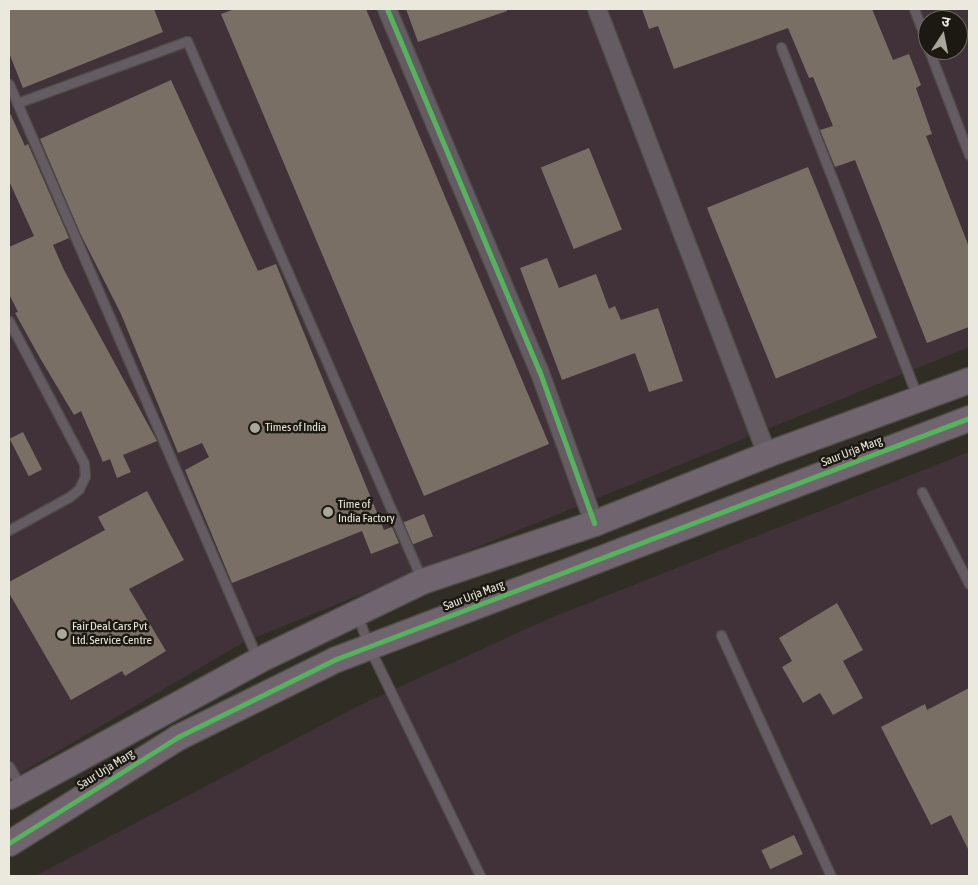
<!DOCTYPE html>
<html>
<head>
<meta charset="utf-8">
<style>
  body { margin:0 }
  #map { position:relative; width:978px; height:885px; overflow:hidden; background:#302e24; font-family:"Asap Condensed","Noto Sans Devanagari",sans-serif }
  div>[style] { position:absolute }
  .industrial>* { inset:0; background:#41323a }
  .building>* { inset:0; background:#7a6f65; transform-origin:0 0 }
  .roads { filter:drop-shadow(1px 0 #4d4b43) drop-shadow(-1px 0 #4d4b43) drop-shadow(0 1px #4d4b43) drop-shadow(0 -1px #4d4b43) }
  .lane>* { height:9px; margin:-4.5px; padding:0 4.5px; transform-origin:4.5px; border-radius:4.5px; background:#645b63 }
  .street>* { height:18px; margin:-9px; padding:0 9px; transform-origin:9px; border-radius:9px; background:#645b63 }
  .secondary>* { height:25px; margin:-12.5px; padding:0 12.5px; transform-origin:12.5px; border-radius:12.5px; background:#70646e }
  .cycleway>* { height:5px; margin:-2.5px; padding:0 2.5px; transform-origin:2.5px; border-radius:2.5px; background:#56b35d }
  .dots>* { width:14px; height:14px; translate:-50% -50%; box-sizing:border-box; border:2px solid #1b1911; border-radius:50% }
  span { translate:-50% -50%; white-space:nowrap; text-align:center; line-height:1.15; -webkit-text-stroke:5px #1b1911; paint-order:stroke }
  .poi-label { font-size:12px; color:#ebe9de }
  .left { translate:0 -50%; text-align:left }
  .street-label { font-size:12px; color:#ebe9de }
  .frame { position:absolute; inset:0; border:10px solid #ebe9de; pointer-events:none }
  .north { position:absolute; left:918px; top:10px; width:50px; height:50px; box-sizing:border-box; background:#1b1911; border:1px solid #6e6c63; border-radius:50%; rotate:11deg; font-size:14px; font-weight:700; line-height:20px; text-align:center; color:#ebe9de }
  .north::after { content:''; display:block; margin:auto; width:18px; height:22px; background:#aaa89d; clip-path:polygon(50% 0,100% 100%,50% 72%,0 100%) }
</style>
</head>
<body>
<div id="map">
  <div class="industrial">
    <i style="clip-path:polygon(evenodd,9px 9px,969px 9px,969px 347px,244px 642px,9px 780px,9px 9px,928px 20px,958px 20px,958px 50px,928px 50px,928px 20px)"></i>
    <i style="clip-path:polygon(969px 452px,969px 876px,35px 876px,358px 706px,548px 619px)"></i>
  </div>
  <div class="building">
    <i style="clip-path:polygon(9px 9px,154px 9px,163px 32px,23px 88px,9px 53px)"></i>
    <i style="clip-path:polygon(235px 9px,366px 9px,549px 444px,424px 496px,221px 14px)"></i>
    <i style="clip-path:polygon(406px 9px,507px 9px,507px 11px,418px 42px)"></i>
    <i style="clip-path:polygon(642px 9px,872px 9px,893px 60px,909px 54px,921px 85px,916px 88px,932px 134px,926px 136px,969px 247px,969px 327px,927px 343px,855px 160px,835px 167px,820px 130px,833px 126px,813px 77px,809px 78px,788px 28px,674px 69px,658px 26px,649px 29px)"></i>
    <i style="clip-path:polygon(171px 80px,258px 271px,276px 264px,384px 530px,392px 527px,399px 543px,371px 554px,362px 531px,232px 583px,185px 470px,209px 457px,202px 443px,178px 453px,121px 314px,80px 233px,40px 139px)"></i>
    <i style="clip-path:polygon(9px 111px,25px 146px,28px 144px,69px 238px,53px 245px,64px 270px,157px 441px,123px 455px,131px 472px,117px 478px,110px 459px,103px 462px,81px 411px,74px 415px,40px 358px,15px 313px,18px 312px,9px 294px,9px 247px,34px 236px,9px 181px)"></i>
    <i style="left:589px;top:148px;width:88px;height:52px;rotate:68deg"></i>
    <i style="left:808px;top:167px;width:184px;height:109px;rotate:68deg"></i>
    <i style="clip-path:polygon(547px 258px,559px 288px,596px 274px,609px 309px,615px 306px,621px 320px,658px 308px,683px 381px,649px 392px,635px 353px,562px 380px,520px 268px)"></i>
    <i style="left:23px;top:432px;width:42px;height:15px;rotate:63deg"></i>
    <i style="clip-path:polygon(147px 491px,184px 560px,129px 589px,166px 651px,125px 676px,122px 671px,71px 700px,9px 593px,9px 582px,105px 530px,98px 517px)"></i>
    <i style="left:424px;top:514px;width:24px;height:22px;rotate:68deg"></i>
    <i style="clip-path:polygon(837px 603px,863px 650px,843px 661px,863px 698px,833px 715px,820px 693px,803px 703px,782px 667px,792px 661px,779px 638px)"></i>
    <i style="clip-path:polygon(969px 688px,969px 851px,951px 815px,931px 825px,881px 727px,925px 704px,927px 710px)"></i>
    <i style="left:794px;top:835px;width:21px;height:36px;rotate:65deg"></i>
  </div>
  <div class="roads">
    <div class="lane">
      <i style="left:914px;top:9px;width:40px;rotate:69deg"></i>
      <i style="left:781px;top:47px;width:377px;rotate:68.7deg"></i>
      <i style="left:929px;top:50px;width:112px;rotate:69.1deg"></i>
      <i style="left:9px;top:84px;width:628px;rotate:66.62deg"></i>
      <i style="left:17px;top:103px;width:181px;rotate:-20deg"></i>
      <i style="left:187px;top:41px;width:588px;rotate:66.44deg"></i>
      <i style="left:9px;top:321px;width:161px;rotate:62.2deg"></i>
      <i style="left:84px;top:463px;width:13px;rotate:86deg"></i>
      <i style="left:85px;top:476px;width:14px;rotate:115deg"></i>
      <i style="left:79px;top:489px;width:13px;rotate:141deg"></i>
      <i style="left:69px;top:497px;width:68px;rotate:151.2deg"></i>
      <i style="left:922px;top:492px;width:103px;rotate:62.9deg"></i>
      <i style="left:357px;top:614px;width:35px;rotate:70deg"></i>
      <i style="left:369px;top:647px;width:254px;rotate:64.1deg"></i>
      <i style="left:721px;top:635px;width:265px;rotate:65.5deg"></i>
      <i style="left:9px;top:766px;width:24px;rotate:60deg"></i>
    </div>
    <div class="street">
      <i style="left:387px;top:9px;width:392px;rotate:67.2deg"></i>
      <i style="left:539px;top:370px;width:163px;rotate:70.2deg"></i>
      <i style="left:597px;top:9px;width:476px;rotate:69.1deg"></i>
    </div>
    <div class="secondary">
      <i style="left:9px;top:796px;width:284px;rotate:-28.6deg"></i>
      <i style="left:258px;top:660px;width:182px;rotate:-25.7deg"></i>
      <i style="left:422px;top:581px;width:182px;rotate:-18.6deg"></i>
      <i style="left:594px;top:523px;width:186px;rotate:-21.7deg"></i>
      <i style="left:767px;top:454px;width:215px;rotate:-20.1deg"></i>
      <i style="left:9px;top:843px;width:199px;rotate:-32.1deg"></i>
      <i style="left:178px;top:737px;width:176px;rotate:-26.3deg"></i>
      <i style="left:336px;top:659px;width:677px;rotate:-20.84deg"></i>
    </div>
  </div>
  <div class="cycleway">
    <i style="left:387px;top:9px;width:392px;rotate:67.2deg"></i>
    <i style="left:539px;top:370px;width:163px;rotate:70.2deg"></i>
    <i style="left:9px;top:843px;width:199px;rotate:-32.1deg"></i>
    <i style="left:178px;top:737px;width:176px;rotate:-26.3deg"></i>
    <i style="left:336px;top:659px;width:677px;rotate:-20.84deg"></i>
  </div>
  <div class="dots">
    <i style="left:255px;top:428px;background:#aaa89d"></i>
    <i style="left:328px;top:512px;background:#aaa89d"></i>
    <i style="left:62px;top:634px;background:#aaa89d"></i>
  </div>
  <div class="poi-label">
    <span class="left" style="left:265px;top:428px">Times of India</span>
    <span class="left" style="left:338px;top:512px">Time of<br>India Factory</span>
    <span class="left" style="left:72px;top:634px">Fair Deal Cars Pvt<br>Ltd. Service Centre</span>
  </div>
  <div class="street-label">
    <span style="left:852px;top:452px;rotate:-21deg">Saur Urja Marg</span>
    <span style="left:474px;top:596px;rotate:-21deg">Saur Urja Marg</span>
    <span style="left:106px;top:770px;rotate:-32deg">Saur Urja Marg</span>
  </div>
  <div class="frame"></div>
  <div class="north">उ</div>
</div>
</body>
</html>
